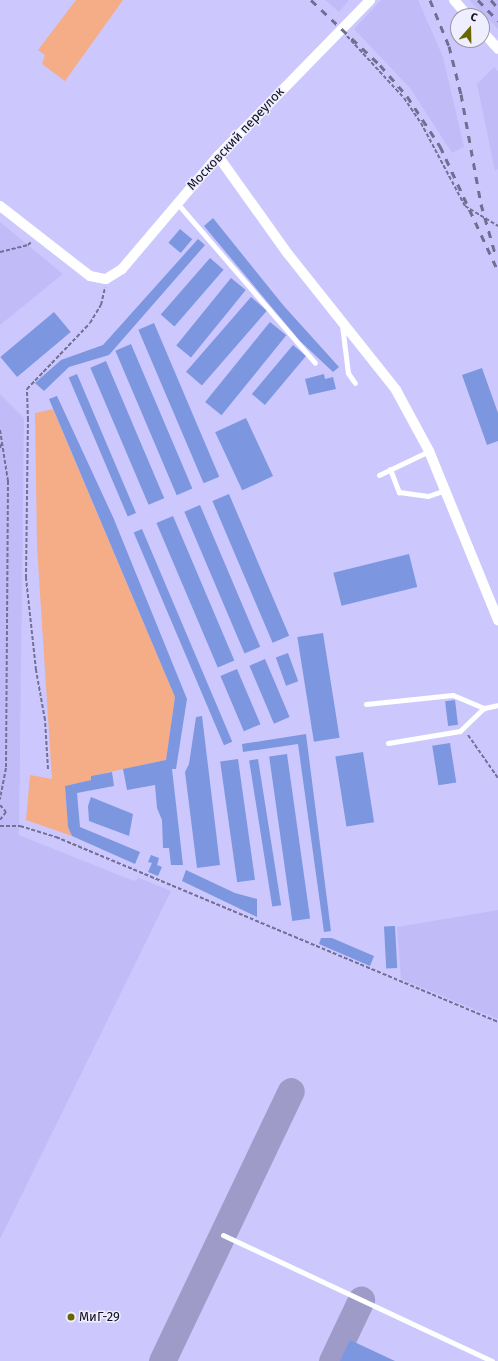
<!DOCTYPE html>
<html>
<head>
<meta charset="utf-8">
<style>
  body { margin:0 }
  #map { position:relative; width:498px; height:1361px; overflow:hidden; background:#ccc8fe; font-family:"Fira Sans",sans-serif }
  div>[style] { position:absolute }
  .built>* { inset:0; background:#c1bbf8 }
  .green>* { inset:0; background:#f4ad87 }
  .taxiway>* { height:27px; margin:-13.5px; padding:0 13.5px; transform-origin:13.5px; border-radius:13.5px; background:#9e9bc8 }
  .building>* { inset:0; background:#7c96e0; transform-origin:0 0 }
  .path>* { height:2px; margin-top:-1px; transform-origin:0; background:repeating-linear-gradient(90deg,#737095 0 4px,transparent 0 6px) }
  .lane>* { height:5px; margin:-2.5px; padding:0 2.5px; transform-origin:2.5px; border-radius:2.5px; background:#fff }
  .street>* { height:10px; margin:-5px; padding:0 5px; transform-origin:5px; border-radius:5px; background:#fff }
  .rail>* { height:3px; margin-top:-1.5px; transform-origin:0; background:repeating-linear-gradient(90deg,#716e92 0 7px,transparent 0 14px) }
  .dots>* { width:11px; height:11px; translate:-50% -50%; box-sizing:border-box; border:2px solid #efeeff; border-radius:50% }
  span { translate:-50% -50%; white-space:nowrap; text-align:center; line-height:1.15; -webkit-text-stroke:3px #efeeff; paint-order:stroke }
  .street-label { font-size:13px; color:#120f22 }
  .poi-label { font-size:13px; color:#120f22 }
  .left { translate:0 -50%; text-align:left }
  .north { position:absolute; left:450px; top:8px; width:40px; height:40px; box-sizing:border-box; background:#efeeff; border:1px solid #9795a7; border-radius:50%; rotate:20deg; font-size:11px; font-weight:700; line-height:16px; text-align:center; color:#120f22 }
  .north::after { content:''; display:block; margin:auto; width:14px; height:18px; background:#686600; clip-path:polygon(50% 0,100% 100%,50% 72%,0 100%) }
</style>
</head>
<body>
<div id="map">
  <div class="built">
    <i style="clip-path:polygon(325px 0,349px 0,339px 12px)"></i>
    <i style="clip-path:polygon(381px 0,418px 0,443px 57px,464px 147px,452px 153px,410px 88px,354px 29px)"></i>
    <i style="clip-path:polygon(469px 0,498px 0,498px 29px)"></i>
    <i style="clip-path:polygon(494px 67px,498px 71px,498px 169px,495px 171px,477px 84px)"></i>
    <i style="clip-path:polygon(0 222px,63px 274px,0 325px)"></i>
    <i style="clip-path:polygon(0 394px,24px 418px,19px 835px,134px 881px,139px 878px,171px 891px,0 1239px)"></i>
    <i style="clip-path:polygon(498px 910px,498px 1019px,401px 979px,397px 927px)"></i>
  </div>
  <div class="green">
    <i style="clip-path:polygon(76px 0,123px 0,65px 81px,42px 64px,45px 55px,38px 50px)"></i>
    <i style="clip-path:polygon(53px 409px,175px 697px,166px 760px,91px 776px,91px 780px,65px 786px,68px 827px,72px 836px,26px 820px,30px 775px,52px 779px,37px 547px,35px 413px)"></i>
  </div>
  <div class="taxiway">
    <i style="left:162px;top:1361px;width:299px;rotate:-64.5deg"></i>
    <i style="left:332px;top:1361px;width:68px;rotate:-64.6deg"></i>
  </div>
  <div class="building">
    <i style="clip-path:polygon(213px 218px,283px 305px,339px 367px,333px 372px,300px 341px,204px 226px)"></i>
    <i style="left:180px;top:229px;width:16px;height:18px;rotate:40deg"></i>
    <i style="clip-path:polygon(198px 239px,205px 245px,109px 355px,69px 367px,44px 391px,35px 383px,61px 360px,103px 345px)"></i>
    <i style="left:210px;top:258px;width:18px;height:75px;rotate:41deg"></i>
    <i style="left:231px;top:278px;width:19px;height:87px;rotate:39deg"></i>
    <i style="left:251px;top:297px;width:21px;height:99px;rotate:41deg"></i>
    <i style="left:54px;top:312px;width:26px;height:70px;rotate:50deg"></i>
    <i style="left:270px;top:322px;width:21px;height:103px;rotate:39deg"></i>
    <i style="left:154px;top:323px;width:167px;height:17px;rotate:67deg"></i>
    <i style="left:131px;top:344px;width:157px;height:17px;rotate:67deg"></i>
    <i style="left:293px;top:345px;width:17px;height:64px;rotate:40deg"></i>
    <i style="left:106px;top:361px;width:149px;height:17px;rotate:67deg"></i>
    <i style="clip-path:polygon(482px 368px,498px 413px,498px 441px,487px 445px,462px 375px)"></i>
    <i style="left:77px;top:374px;width:151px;height:9px;rotate:67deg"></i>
    <i style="clip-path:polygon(324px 374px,325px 379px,333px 377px,336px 389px,309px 395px,305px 379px)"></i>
    <i style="clip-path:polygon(57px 396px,113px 517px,187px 699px,176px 769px,172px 769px,183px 865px,171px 865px,169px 848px,163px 848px,162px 820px,157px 808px,155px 785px,127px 790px,123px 769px,166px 760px,175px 697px,49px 399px)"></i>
    <i style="left:246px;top:418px;width:64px;height:34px;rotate:65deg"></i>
    <i style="left:229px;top:494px;width:154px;height:18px;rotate:67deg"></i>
    <i style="left:200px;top:505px;width:154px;height:17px;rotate:67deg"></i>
    <i style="left:173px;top:516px;width:157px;height:18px;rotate:67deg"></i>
    <i style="left:142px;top:529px;width:231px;height:9px;rotate:67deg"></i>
    <i style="left:409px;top:554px;width:34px;height:78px;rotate:76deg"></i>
    <i style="left:323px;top:633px;width:106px;height:26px;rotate:81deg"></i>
    <i style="left:288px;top:653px;width:30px;height:13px;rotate:70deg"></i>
    <i style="left:265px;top:659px;width:63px;height:17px;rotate:67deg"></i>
    <i style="left:237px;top:669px;width:60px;height:18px;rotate:67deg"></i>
    <i style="left:455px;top:700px;width:25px;height:10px;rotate:83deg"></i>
    <i style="clip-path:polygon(202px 716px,220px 865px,197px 868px,185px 772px,189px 764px,196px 717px)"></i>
    <i style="clip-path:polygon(306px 734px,331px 931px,324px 932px,298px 744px,243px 752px,242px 744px)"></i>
    <i style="left:450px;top:743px;width:40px;height:18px;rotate:81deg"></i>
    <i style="left:363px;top:752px;width:71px;height:28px;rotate:81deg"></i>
    <i style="left:287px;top:754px;width:166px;height:18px;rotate:82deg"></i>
    <i style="left:238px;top:759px;width:122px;height:18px;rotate:82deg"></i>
    <i style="left:258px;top:759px;width:148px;height:9px;rotate:81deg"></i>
    <i style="clip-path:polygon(112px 772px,114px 786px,77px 793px,80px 827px,140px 852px,135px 864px,72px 836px,68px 827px,65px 786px,91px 780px,91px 776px)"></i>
    <i style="clip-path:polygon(91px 797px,133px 814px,129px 836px,89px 821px,88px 806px)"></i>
    <i style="clip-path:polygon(151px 855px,159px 858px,157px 865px,162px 867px,158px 876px,148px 872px,152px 863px,148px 862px)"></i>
    <i style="clip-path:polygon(186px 870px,235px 893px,257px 899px,257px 917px,182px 881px)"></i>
    <i style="left:395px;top:926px;width:42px;height:11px;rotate:87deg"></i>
    <i style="clip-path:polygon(321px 938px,332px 938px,374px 956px,370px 966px,319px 944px)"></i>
    <i style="clip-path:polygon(350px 1340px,395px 1361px,340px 1361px)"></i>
  </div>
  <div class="path">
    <i style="left:347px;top:36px;width:84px;rotate:47.4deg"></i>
    <i style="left:404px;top:98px;width:30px;rotate:56deg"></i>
    <i style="left:421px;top:123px;width:94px;rotate:62.1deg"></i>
    <i style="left:465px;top:206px;width:39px;rotate:31deg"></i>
    <i style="left:0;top:252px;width:29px;rotate:-14deg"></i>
    <i style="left:28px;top:245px;width:4px;rotate:-45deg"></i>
    <i style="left:0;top:430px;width:52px;rotate:81.1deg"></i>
    <i style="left:8px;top:481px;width:287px;rotate:90.4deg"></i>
    <i style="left:6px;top:768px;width:32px;rotate:101deg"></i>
    <i style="left:0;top:448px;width:6px;rotate:-72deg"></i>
    <i style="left:468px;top:735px;width:52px;rotate:55.1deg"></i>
    <i style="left:48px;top:769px;width:49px;rotate:-93.5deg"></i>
    <i style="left:45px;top:720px;width:51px;rotate:-100.2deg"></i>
    <i style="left:36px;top:670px;width:93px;rotate:-96.2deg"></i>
    <i style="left:26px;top:578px;width:158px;rotate:-89.3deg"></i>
    <i style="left:28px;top:420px;width:31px;rotate:-92deg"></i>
    <i style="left:27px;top:389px;width:91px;rotate:-46.3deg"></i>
    <i style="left:90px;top:323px;width:21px;rotate:-59deg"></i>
    <i style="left:101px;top:305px;width:18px;rotate:-77deg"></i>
    <i style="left:0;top:805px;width:9px;rotate:49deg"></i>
    <i style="left:6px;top:812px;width:10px;rotate:127deg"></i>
    <i style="left:0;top:826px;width:20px"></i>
    <i style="left:20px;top:826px;width:38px;rotate:17deg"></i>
    <i style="left:56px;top:837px;width:479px;rotate:22.7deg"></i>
  </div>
  <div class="lane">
    <i style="left:177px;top:203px;width:211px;rotate:49.2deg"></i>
    <i style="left:342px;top:325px;width:48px;rotate:82.9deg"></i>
    <i style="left:348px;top:373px;width:12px;rotate:55deg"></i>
    <i style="left:390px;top:469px;width:25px;rotate:69deg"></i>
    <i style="left:399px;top:492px;width:29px;rotate:8deg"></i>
    <i style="left:428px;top:496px;width:18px;rotate:-19deg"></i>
    <i style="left:379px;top:475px;width:55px;rotate:-25.6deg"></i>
    <i style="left:366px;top:704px;width:87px;rotate:-5.9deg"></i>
    <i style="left:453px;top:695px;width:34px;rotate:23deg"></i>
    <i style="left:484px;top:708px;width:14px;rotate:-12deg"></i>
    <i style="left:388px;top:743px;width:73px;rotate:-9.5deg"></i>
    <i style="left:460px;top:731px;width:33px;rotate:-44deg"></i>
    <i style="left:223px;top:1235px;width:297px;rotate:25.1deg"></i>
  </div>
  <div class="street">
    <i style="left:454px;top:0;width:21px;rotate:49deg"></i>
    <i style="left:482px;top:31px;width:24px;rotate:48deg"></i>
    <i style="left:218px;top:156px;width:120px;rotate:54.5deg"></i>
    <i style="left:288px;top:254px;width:174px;rotate:51.5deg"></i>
    <i style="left:396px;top:390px;width:69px;rotate:61.6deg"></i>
    <i style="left:429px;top:451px;width:183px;rotate:67.8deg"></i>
    <i style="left:0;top:206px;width:114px;rotate:37.9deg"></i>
    <i style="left:90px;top:276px;width:16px;rotate:11deg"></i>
    <i style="left:106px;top:279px;width:19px;rotate:-32deg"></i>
    <i style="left:122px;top:269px;width:148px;rotate:-49.7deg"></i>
    <i style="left:218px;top:156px;width:218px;rotate:-45.7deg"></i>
  </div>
  <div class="rail">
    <i style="left:311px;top:0;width:95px;rotate:43.3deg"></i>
    <i style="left:380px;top:65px;width:41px;rotate:48.9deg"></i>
    <i style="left:407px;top:96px;width:60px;rotate:56.6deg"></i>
    <i style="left:440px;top:146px;width:138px;rotate:65.1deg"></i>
    <i style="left:430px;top:0;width:50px;rotate:67.6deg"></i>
    <i style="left:449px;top:46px;width:49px;rotate:76deg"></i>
    <i style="left:461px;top:94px;width:112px;rotate:79.7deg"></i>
    <i style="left:481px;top:204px;width:51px;rotate:74.1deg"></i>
    <i style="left:478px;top:0;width:29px;rotate:46deg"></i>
    <i style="left:491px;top:0;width:11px;rotate:49deg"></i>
  </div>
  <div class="dots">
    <i style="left:71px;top:1317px;background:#686600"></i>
  </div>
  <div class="street-label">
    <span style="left:236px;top:139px;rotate:-47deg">Московский переулок</span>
  </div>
  <div class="poi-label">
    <span class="left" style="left:79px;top:1317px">МиГ-29</span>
  </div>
  <div class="north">С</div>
</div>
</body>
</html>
